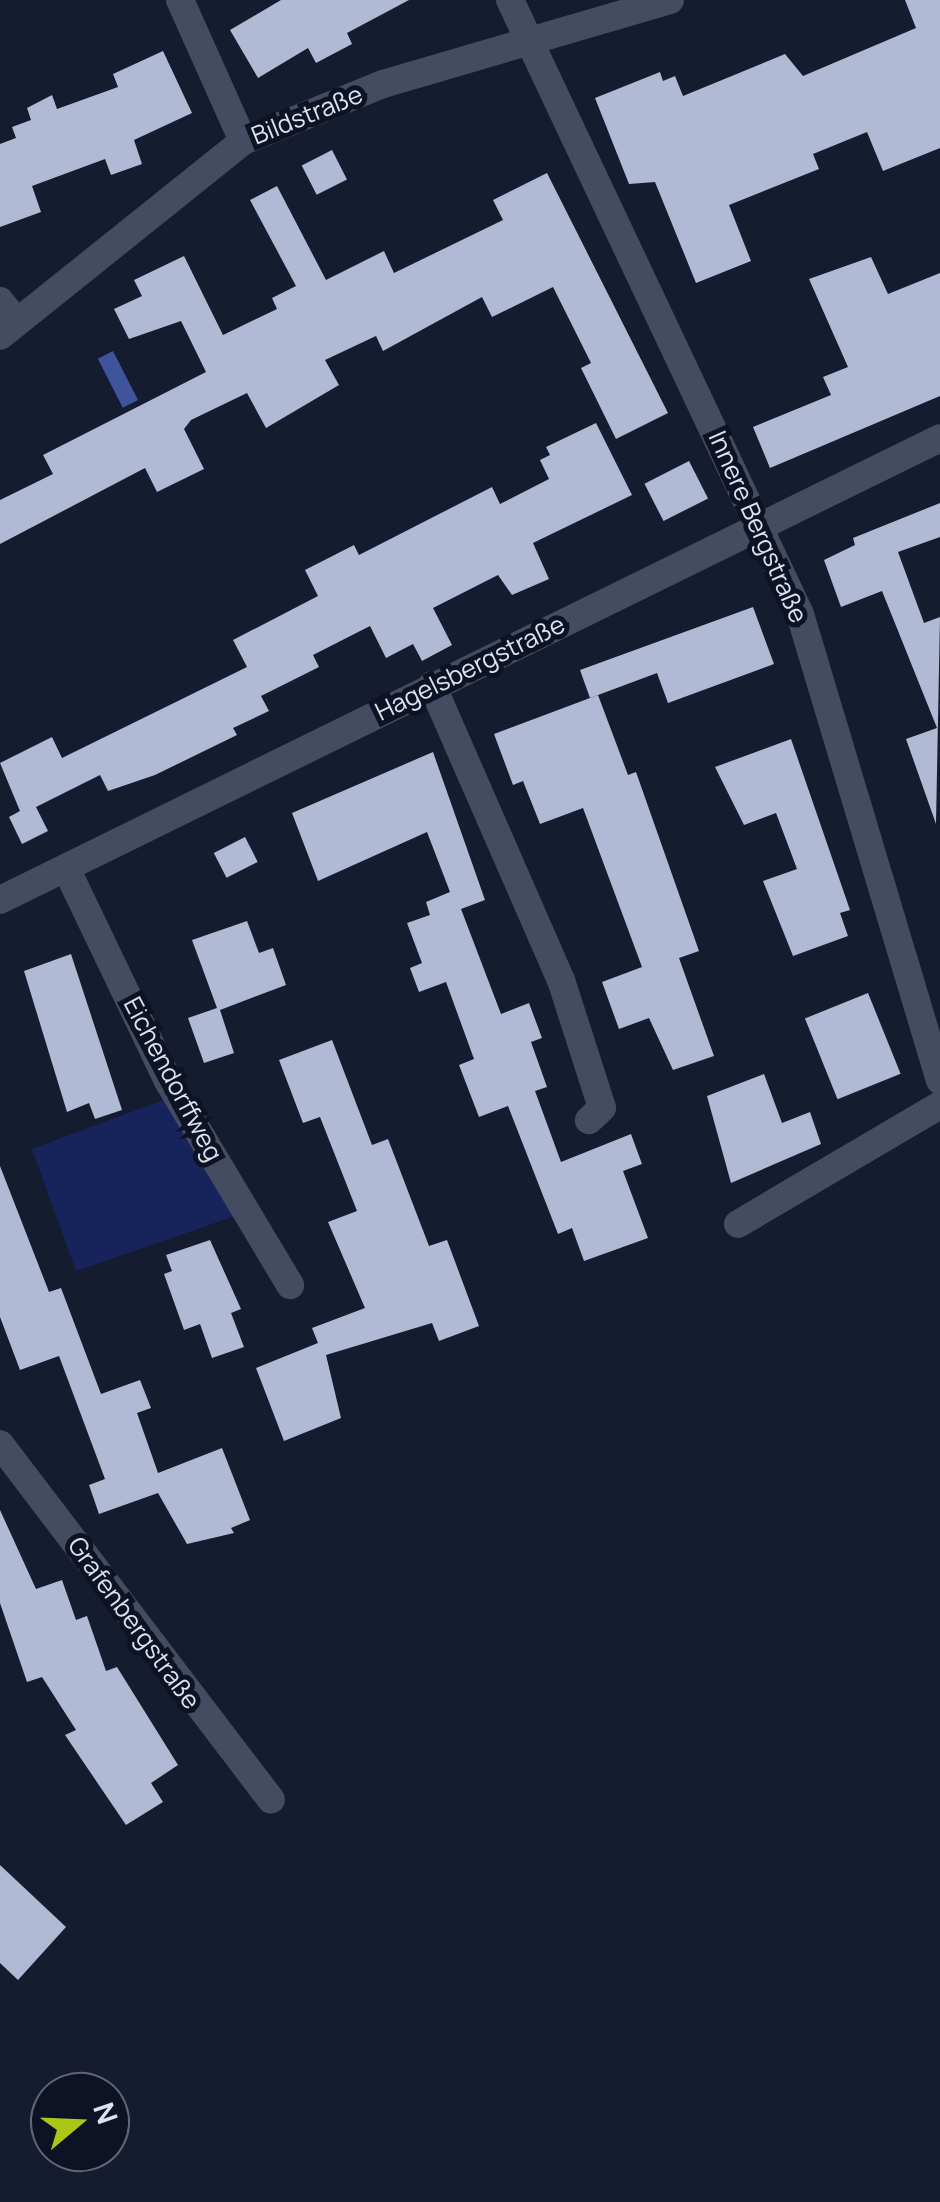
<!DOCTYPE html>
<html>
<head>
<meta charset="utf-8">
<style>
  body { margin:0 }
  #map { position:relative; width:940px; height:2202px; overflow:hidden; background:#161c2f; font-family:Manrope,sans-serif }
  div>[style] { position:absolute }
  .green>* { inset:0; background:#17245c }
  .water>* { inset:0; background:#3f549a; transform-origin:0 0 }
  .building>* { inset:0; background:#b0bad4; transform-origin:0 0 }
  .street>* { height:28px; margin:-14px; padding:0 14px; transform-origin:14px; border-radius:14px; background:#444c62 }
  span { translate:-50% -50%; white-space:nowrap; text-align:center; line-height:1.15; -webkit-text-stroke:10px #0d1325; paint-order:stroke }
  .street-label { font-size:25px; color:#dce2ef }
  .north { position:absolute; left:30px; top:2072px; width:100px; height:100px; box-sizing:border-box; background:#0d1325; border:2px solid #606676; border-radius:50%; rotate:71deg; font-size:28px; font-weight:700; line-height:40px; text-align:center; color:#dce2ef }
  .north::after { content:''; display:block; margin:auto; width:35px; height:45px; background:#abc614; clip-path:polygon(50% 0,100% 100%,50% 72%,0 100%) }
</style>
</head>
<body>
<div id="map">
  <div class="green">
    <i style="clip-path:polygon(166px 1099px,235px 1216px,76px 1271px,32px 1149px)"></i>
  </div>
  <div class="water">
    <i style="left:113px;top:351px;width:55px;height:17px;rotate:63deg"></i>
  </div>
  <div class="building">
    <i style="clip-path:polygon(281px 0,409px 0,347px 33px,352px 44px,316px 63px,308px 48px,258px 78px,230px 30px)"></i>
    <i style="clip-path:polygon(905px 0,940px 0,940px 148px,883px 171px,867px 132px,813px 154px,819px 169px,729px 205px,751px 261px,696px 283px,655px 182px,629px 184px,595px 98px,660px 72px,663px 81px,675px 76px,683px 96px,785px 54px,803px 76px,916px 28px)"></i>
    <i style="clip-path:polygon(163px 51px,192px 113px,134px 140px,142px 164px,111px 175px,105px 159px,32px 186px,41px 212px,0 227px,0 144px,16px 138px,12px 127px,31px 120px,27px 108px,52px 95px,57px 109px,118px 87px,113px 74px)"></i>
    <i style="left:332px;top:150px;width:33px;height:34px;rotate:63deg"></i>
    <i style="clip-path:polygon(547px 173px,668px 413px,616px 439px,581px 368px,591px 363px,553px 287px,492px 317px,482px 297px,383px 351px,376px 336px,325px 360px,339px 385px,266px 428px,247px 393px,191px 420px,184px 429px,204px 469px,157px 492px,145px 468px,0 544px,0 500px,53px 474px,43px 455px,206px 372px,181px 321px,129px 339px,114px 309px,142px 296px,134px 280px,184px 256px,223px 335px,277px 309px,272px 298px,296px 286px,250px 200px,277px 186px,326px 280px,384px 251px,394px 273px,503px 220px,493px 200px)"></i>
    <i style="clip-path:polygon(871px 257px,888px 294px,940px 273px,940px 396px,770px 468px,753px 427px,831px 395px,823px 377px,848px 367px,809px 279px)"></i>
    <i style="clip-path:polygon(596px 423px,632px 495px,533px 543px,549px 579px,512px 595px,498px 575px,433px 608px,452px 645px,422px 661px,413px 644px,386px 658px,370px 626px,313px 655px,319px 667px,261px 696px,269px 711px,233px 728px,237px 735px,155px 775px,108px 791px,100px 775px,36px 807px,48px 831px,22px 844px,9px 817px,20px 811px,0 763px,52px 737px,62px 758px,247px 667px,233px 640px,318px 596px,305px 570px,354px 545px,359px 555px,492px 487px,500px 504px,549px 479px,540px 460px,550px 455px,546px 447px)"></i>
    <i style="left:689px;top:461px;width:42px;height:50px;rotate:63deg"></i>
    <i style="clip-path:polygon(940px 503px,940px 537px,898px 552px,924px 623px,940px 617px,936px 824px,906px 739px,937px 728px,882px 591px,841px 607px,824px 560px,855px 545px,853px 538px)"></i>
    <i style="clip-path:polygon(753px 607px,774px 664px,668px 703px,657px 673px,590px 698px,580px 670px)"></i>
    <i style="clip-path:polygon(598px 695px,628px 775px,636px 772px,699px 951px,679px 958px,714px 1056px,673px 1070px,649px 1018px,619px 1029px,602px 982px,642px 967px,583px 808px,540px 824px,523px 781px,513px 785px,494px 734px)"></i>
    <i style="clip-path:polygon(791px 739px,850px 910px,840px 913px,848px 936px,793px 956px,763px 881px,797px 869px,776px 813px,744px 825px,715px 767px)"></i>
    <i style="clip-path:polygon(433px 752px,485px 900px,461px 909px,501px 1014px,529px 1003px,542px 1038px,531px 1042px,547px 1087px,535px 1091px,561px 1162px,631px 1134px,642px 1164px,623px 1171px,648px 1238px,584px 1261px,572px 1228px,558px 1234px,508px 1106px,479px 1117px,459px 1065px,474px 1059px,446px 982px,419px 992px,410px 968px,422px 963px,407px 923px,430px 915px,426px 902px,450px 892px,427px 832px,318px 881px,292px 813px)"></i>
    <i style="left:245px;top:837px;width:28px;height:35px;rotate:63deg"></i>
    <i style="clip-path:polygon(247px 921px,259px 953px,273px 948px,286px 985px,220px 1010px,234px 1053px,204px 1063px,188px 1018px,217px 1008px,192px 940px)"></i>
    <i style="clip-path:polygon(71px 954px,122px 1110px,95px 1119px,89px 1103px,67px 1112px,24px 971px)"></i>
    <i style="left:868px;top:993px;width:87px;height:68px;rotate:68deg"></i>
    <i style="clip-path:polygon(332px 1040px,372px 1145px,388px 1139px,429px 1246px,447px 1240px,479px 1326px,439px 1341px,432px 1323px,326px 1355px,341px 1418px,284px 1441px,256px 1368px,318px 1343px,312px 1328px,365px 1308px,328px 1222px,357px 1211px,320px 1117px,303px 1123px,279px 1060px)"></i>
    <i style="clip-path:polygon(764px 1074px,782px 1123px,810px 1112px,821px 1144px,731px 1183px,707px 1096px)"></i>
    <i style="clip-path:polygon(0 1166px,49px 1292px,61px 1288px,101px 1394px,140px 1380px,151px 1408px,137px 1413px,158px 1473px,222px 1448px,250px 1520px,231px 1528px,234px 1533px,187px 1544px,158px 1493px,99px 1514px,89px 1485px,105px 1479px,59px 1356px,20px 1370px,0 1317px)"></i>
    <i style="clip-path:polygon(210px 1240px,241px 1309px,231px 1313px,244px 1347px,212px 1358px,200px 1324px,184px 1330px,164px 1274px,172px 1271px,166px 1255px)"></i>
    <i style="clip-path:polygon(0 1510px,36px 1589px,62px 1580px,76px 1620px,87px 1616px,106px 1671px,117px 1667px,178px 1765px,151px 1783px,163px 1802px,126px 1825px,65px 1735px,76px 1730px,42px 1677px,27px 1682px,0 1603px)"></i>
    <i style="clip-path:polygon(0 1865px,66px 1927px,18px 1980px,0 1963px)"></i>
  </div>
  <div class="street">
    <i style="left:180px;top:0;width:154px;rotate:65.9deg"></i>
    <i style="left:510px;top:0;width:679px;rotate:64.72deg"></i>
    <i style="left:800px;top:614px;width:487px;rotate:73.3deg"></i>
    <i style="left:0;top:301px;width:27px;rotate:51deg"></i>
    <i style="left:0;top:336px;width:312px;rotate:-38.7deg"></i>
    <i style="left:243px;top:141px;width:151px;rotate:-22.2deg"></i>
    <i style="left:383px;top:84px;width:299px;rotate:-16.3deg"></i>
    <i style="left:432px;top:685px;width:322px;rotate:66.4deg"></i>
    <i style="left:561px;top:980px;width:134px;rotate:72.2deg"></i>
    <i style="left:602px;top:1108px;width:18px;rotate:137deg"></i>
    <i style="left:66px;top:868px;width:236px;rotate:64.4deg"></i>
    <i style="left:168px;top:1081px;width:238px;rotate:59.1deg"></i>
    <i style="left:0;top:900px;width:1047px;rotate:-26.17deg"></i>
    <i style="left:738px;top:1224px;width:234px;rotate:-30.5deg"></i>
    <i style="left:0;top:1444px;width:447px;rotate:52.7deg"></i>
  </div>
  <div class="street-label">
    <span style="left:307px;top:115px;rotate:-22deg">Bildstraße</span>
    <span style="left:758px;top:527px;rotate:66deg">Innere Bergstraße</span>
    <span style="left:470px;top:668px;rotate:-26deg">Hagelsbergstraße</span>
    <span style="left:173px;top:1079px;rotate:62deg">Eichendorffweg</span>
    <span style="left:134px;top:1623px;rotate:54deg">Grafenbergstraße</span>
  </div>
  <div class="north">N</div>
</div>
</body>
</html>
